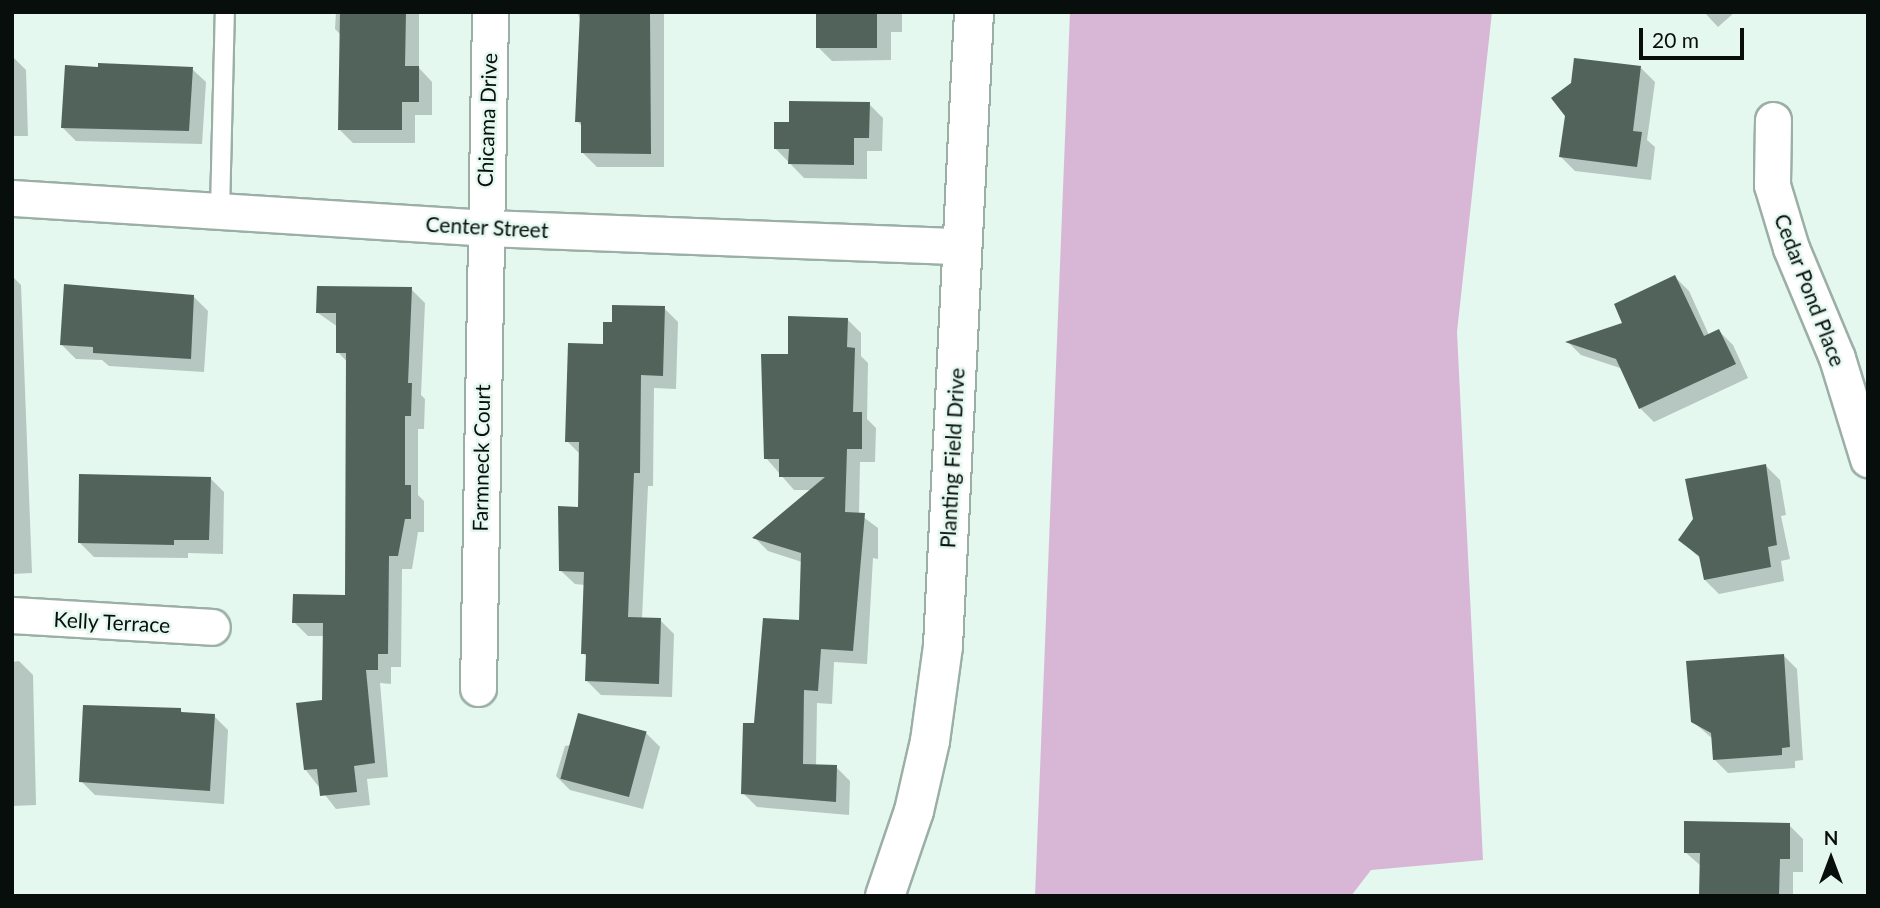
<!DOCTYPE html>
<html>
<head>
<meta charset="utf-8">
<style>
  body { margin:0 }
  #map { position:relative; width:1880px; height:908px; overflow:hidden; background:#e4f8f0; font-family:Lato,sans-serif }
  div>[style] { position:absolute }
  .green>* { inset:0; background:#d8b7d6 }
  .shadow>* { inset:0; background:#0003 }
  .building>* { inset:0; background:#52635c; transform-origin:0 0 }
  .roads { filter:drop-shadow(2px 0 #9cafa7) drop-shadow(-2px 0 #9cafa7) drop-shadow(0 2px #9cafa7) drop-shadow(0 -2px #9cafa7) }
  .service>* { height:18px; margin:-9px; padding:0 9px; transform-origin:9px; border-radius:9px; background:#fff }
  .minor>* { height:35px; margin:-17.5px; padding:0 17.5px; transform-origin:17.5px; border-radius:17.5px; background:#fff }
  .tertiary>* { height:38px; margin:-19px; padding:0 19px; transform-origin:19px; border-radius:19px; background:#fff }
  span { translate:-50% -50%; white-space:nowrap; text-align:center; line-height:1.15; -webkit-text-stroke:5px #e4f8f0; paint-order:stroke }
  .street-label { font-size:21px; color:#080e0c }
  .frame { position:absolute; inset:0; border:14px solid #080e0c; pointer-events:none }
  .north { position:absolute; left:1796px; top:824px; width:70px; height:70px; -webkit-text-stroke:5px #e4f8f0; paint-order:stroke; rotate:0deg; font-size:19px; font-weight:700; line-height:28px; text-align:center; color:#080e0c }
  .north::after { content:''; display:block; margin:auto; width:24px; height:32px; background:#080e0c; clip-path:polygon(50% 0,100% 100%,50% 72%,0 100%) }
  .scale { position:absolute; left:1639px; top:28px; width:105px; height:32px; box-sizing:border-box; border:4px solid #080e0c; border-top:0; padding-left:9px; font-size:21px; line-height:24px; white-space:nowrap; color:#080e0c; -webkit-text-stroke:5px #e4f8f0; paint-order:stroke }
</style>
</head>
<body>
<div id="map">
  <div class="green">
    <i style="clip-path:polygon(1070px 12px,1492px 12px,1457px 332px,1483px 860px,1371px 870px,1351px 896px,1035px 896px)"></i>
  </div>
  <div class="shadow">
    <i style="clip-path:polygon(336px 12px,419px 12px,419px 68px,432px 82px,432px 115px,415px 115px,415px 143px,353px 143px,339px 129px,341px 35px,335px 29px)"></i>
    <i style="clip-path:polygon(577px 12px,664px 12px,664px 167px,597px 167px,583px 153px,583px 127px,577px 121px,581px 21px)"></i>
    <i style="clip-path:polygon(818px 12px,902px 12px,902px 32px,891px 32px,891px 60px,832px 61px,818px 47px)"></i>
    <i style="clip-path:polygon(1704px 12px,1735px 12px,1718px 27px)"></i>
    <i style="clip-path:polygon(12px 13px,14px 58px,26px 70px,28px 136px,12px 136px)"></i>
    <i style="clip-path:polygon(1641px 68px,1655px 82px,1647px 140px,1655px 147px,1651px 180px,1575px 171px,1561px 157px)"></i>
    <i style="clip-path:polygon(192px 69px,206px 82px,202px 144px,76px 141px,62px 127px)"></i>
    <i style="clip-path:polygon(869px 104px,883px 118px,882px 151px,867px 151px,867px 179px,804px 178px,775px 148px)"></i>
    <i style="clip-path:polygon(12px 276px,21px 285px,32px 573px,12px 574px)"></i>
    <i style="clip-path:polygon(1675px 277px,1689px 291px,1709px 335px,1719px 331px,1733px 345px,1748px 378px,1654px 422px,1640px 408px,1623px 369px,1581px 355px,1569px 343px,1625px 324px)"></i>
    <i style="clip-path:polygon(411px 289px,425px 303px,421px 395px,425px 399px,424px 429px,418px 429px,418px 495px,424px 501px,424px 532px,418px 532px,412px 569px,402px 569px,401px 667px,391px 667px,391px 684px,380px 683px,388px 777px,367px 779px,370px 805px,336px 809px,305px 769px,323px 701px,325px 636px,308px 636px,294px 622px,346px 597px,348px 363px,338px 352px,338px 327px,318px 313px)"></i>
    <i style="clip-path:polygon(194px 297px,208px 311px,204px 372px,109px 366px,102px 360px,76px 359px,62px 345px)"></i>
    <i style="clip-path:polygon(664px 308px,678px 322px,676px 389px,654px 388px,653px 486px,648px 486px,642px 619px,660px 620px,674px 634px,672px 697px,601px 695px,587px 681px,588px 658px,583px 653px,585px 585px,575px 584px,561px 571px,559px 508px,579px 509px,580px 454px,567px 441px,613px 323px)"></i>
    <i style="clip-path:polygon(847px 319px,861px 333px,861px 356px,868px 363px,867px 419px,876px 428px,875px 462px,860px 462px,859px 514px,878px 528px,878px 559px,873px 558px,867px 664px,834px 662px,832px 704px,817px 703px,816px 766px,836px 767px,850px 781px,849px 815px,757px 807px,743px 793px,755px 725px,801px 622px,802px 562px,768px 551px,755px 538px,812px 490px,794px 490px,766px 458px,789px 356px)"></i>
    <i style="clip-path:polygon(1766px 466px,1780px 480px,1786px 515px,1781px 516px,1790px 559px,1781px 561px,1784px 581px,1719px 594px,1705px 580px,1701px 559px,1680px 540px)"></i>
    <i style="clip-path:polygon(210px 478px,224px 492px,223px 554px,188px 553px,188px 558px,94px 557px,80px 543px)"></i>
    <i style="clip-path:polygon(1783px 655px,1797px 669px,1803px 760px,1795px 761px,1795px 768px,1728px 773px,1714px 759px,1713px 739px,1692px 721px)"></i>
    <i style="clip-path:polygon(19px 661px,33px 675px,36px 805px,12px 806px,12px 662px)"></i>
    <i style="clip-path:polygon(180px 710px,184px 714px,214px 716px,228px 730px,224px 804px,95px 795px,81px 781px)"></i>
    <i style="clip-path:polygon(646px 733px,660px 747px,643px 809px,570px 790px,556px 776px,565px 746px)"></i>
    <i style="clip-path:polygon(1789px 825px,1803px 839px,1803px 872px,1793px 872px,1793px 896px,1701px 896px,1701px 866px,1685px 852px)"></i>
  </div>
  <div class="building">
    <i style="clip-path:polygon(340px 12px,406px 12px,405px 66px,419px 66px,419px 102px,402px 102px,402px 130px,338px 130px)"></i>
    <i style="clip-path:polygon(580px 12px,650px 12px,651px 154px,581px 153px,581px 122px,575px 122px)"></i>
    <i style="left:816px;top:12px;width:61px;height:36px"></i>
    <i style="clip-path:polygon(1574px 58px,1641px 66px,1633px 131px,1642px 132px,1637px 167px,1559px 157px,1565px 116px,1551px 98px,1571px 83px)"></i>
    <i style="clip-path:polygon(98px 63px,193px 67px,189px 131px,61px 128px,65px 65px,98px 67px)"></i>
    <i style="clip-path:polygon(789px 101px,870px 102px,869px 138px,854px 138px,854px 165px,788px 164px,789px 149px,774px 149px,774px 122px,789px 122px)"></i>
    <i style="clip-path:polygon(1675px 275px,1704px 336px,1719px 329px,1736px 364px,1639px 409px,1616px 359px,1565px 342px,1622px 323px,1614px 304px)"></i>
    <i style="clip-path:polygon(64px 284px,194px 295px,191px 359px,93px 353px,93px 347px,60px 345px)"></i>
    <i style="clip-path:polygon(317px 286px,412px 287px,408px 383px,412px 383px,411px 416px,405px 416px,405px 485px,411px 485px,411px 519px,405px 519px,398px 556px,389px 556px,388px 654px,378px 654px,378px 670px,366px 670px,375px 763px,354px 766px,357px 792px,320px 796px,317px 769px,304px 770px,296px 703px,322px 700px,323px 623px,292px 623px,293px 594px,345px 595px,346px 353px,336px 353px,336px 313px,316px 313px)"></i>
    <i style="clip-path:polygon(612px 305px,665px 306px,663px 376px,641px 375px,640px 473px,634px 473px,628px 617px,661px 618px,659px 684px,585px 681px,586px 654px,581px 654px,584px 572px,559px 571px,558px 506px,578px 507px,579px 442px,565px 442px,568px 343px,603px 344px,603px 322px,612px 322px)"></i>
    <i style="clip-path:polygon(788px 316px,848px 318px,847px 347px,855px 348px,853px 412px,862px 412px,862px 449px,847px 449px,845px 512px,865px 513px,853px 651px,821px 649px,818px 691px,804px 690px,803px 764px,837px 765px,836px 802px,741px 794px,743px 723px,754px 723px,763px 618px,799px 620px,801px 553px,752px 538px,825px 477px,779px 477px,779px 459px,764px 459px,761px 354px,788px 354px)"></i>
    <i style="clip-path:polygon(1766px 464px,1777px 545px,1768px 547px,1771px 567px,1704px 580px,1699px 556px,1678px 540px,1693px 519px,1685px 479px)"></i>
    <i style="clip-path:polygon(79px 474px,211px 477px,209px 540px,174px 540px,174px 545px,78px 543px)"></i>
    <i style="clip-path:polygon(1784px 654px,1790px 747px,1782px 748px,1782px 755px,1713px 760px,1711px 733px,1691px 722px,1686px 661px)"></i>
    <i style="clip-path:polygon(83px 705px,181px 708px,181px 712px,215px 714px,210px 791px,79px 782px)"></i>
    <i style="left:578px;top:713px;width:71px;height:68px;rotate:15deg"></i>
    <i style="clip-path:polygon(1684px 821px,1790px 823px,1790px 859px,1780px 859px,1779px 896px,1699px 896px,1700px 853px,1684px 853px)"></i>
  </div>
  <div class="roads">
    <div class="service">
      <i style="left:220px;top:210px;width:198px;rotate:-88.6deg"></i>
    </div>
    <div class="minor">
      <i style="left:1773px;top:120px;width:65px;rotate:90.9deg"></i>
      <i style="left:1772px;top:185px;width:66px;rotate:73.2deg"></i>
      <i style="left:1791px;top:248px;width:119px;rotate:67.3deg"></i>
      <i style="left:1837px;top:358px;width:106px;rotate:72.9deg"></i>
      <i style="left:12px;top:198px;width:474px;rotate:3.6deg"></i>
      <i style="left:485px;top:228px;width:477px;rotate:2.2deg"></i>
      <i style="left:12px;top:615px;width:200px;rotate:3.4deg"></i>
      <i style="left:478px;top:688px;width:676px;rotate:-88.98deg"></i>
    </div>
    <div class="tertiary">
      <i style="left:885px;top:896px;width:90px;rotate:-71.2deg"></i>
      <i style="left:914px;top:811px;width:72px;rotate:-77.1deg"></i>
      <i style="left:930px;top:741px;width:96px;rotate:-82.2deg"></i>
      <i style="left:943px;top:646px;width:635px;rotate:-87.2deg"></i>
    </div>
  </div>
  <div class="street-label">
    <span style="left:487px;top:120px;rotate:-88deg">Chicama Drive</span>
    <span style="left:487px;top:227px;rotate:3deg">Center Street</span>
    <span style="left:1810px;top:290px;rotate:69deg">Cedar Pond Place</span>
    <span style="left:481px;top:458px;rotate:-89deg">Farmneck Court</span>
    <span style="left:952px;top:458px;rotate:-87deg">Planting Field Drive</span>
    <span style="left:112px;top:622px;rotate:3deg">Kelly Terrace</span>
  </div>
  <div class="frame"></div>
  <div class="north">N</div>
  <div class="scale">20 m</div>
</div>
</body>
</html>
